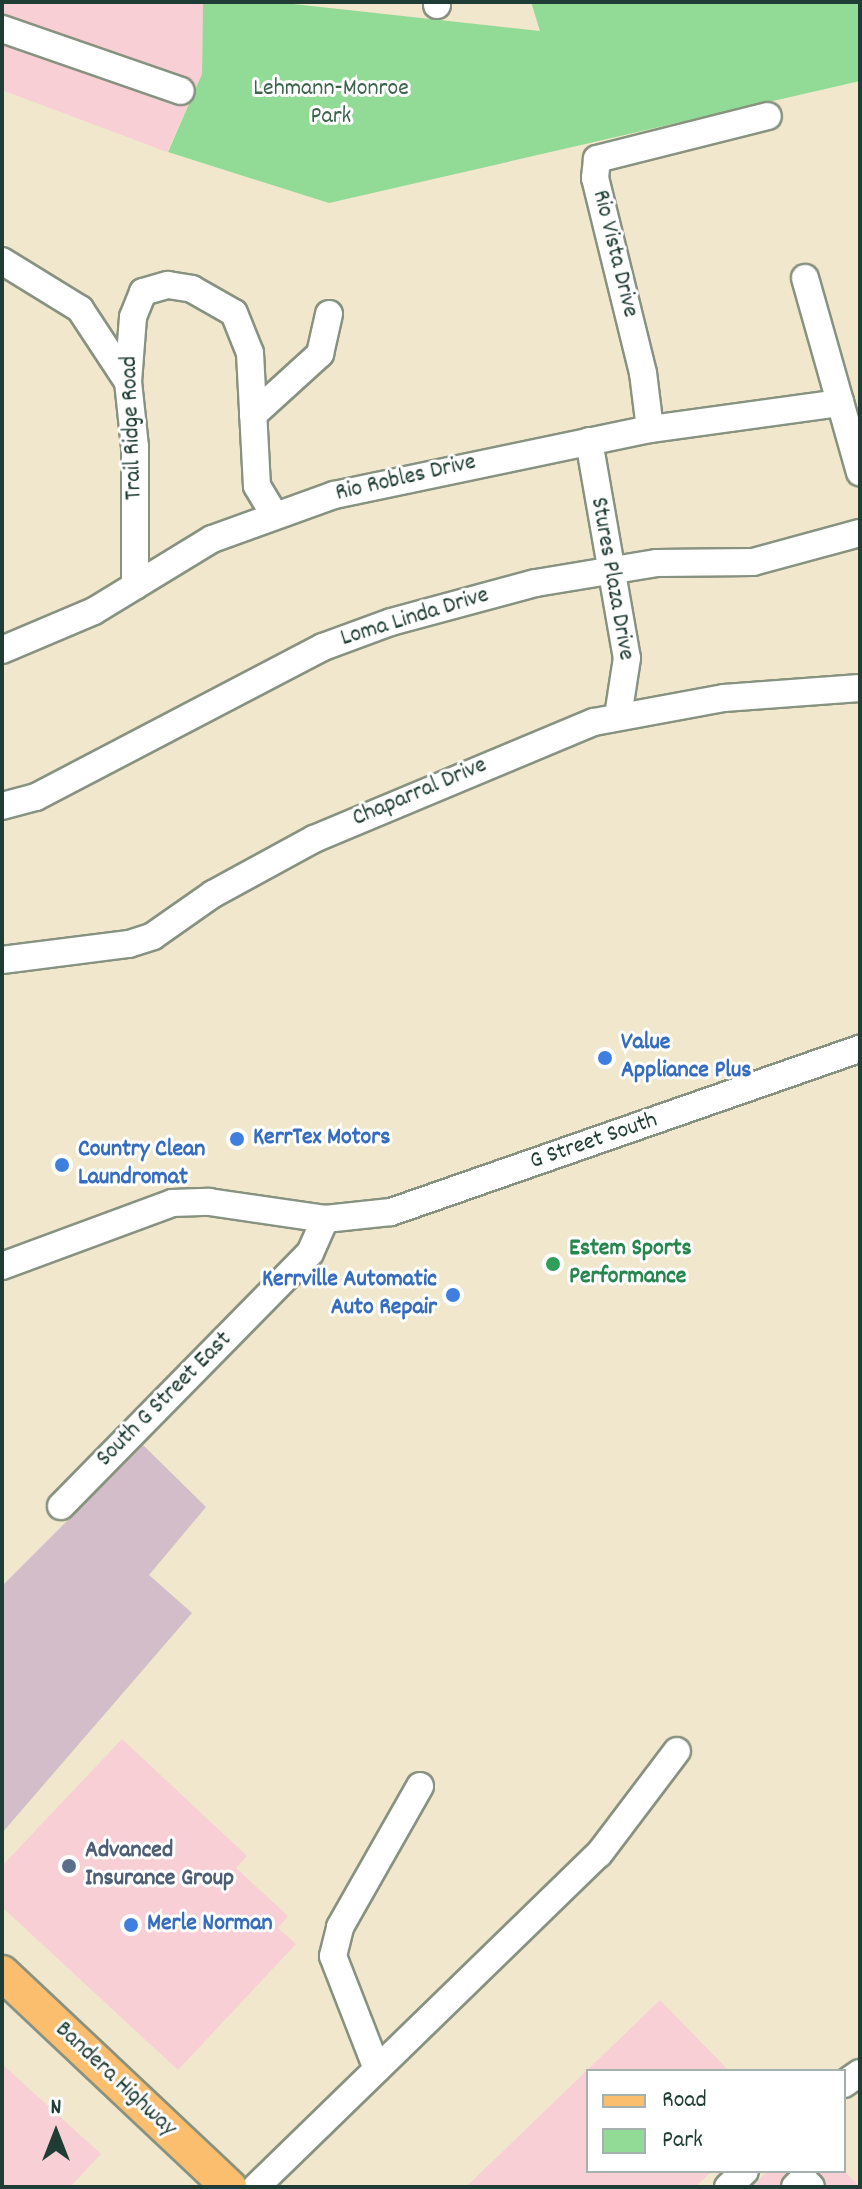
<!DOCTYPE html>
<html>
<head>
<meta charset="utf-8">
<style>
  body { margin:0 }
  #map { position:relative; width:862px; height:2189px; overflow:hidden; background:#f1e7cd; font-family:Dekko,sans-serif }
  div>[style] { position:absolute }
  .built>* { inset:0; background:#f7cfd4 }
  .industrial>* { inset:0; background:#d2bdc8 }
  .green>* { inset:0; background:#92db96 }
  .roads { filter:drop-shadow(2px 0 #889280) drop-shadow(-2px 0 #889280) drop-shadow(0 2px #889280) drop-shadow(0 -2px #889280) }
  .minor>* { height:26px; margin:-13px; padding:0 13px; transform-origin:13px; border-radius:13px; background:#fff }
  .major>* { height:34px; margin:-17px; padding:0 17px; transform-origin:17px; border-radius:17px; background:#fbbd6e }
  .dots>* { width:22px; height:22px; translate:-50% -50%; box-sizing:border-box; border:4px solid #fff; border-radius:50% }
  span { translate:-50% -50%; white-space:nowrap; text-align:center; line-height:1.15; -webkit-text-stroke:6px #fff; paint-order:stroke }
  .park-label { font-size:24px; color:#3c644c }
  .street-label { font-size:24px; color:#1f3d34 }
  .shop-label { font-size:24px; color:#366cbe; font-weight:700 }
  .left { translate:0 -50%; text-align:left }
  .right { translate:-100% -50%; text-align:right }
  .leisure-label { font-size:24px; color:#27864d; font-weight:700 }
  .service-label { font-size:24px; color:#4e5e75; font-weight:700 }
  .frame { position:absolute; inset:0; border:4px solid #1f3d34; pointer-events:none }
  .legend { position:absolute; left:586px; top:2069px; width:260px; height:104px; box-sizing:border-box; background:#fff; border:2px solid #a5b1ae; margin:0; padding:10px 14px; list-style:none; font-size:24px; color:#1f3d34 }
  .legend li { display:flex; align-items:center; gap:16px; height:40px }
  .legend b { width:40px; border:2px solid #a5b1ae }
  .north { position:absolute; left:16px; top:2093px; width:80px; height:80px; -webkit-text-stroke:6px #fff; paint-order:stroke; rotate:0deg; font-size:22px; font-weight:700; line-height:32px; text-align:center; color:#1f3d34 }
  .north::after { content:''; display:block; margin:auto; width:28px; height:36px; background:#1f3d34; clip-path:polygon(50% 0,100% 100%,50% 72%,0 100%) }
</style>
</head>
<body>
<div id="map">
  <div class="built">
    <i style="clip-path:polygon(2px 2px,203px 2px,202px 74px,167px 152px,2px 90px)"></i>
    <i style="clip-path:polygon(122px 1739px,247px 1856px,236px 1868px,288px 1916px,278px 1928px,296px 1944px,178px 2070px,2px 1907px,2px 1866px)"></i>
    <i style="clip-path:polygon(660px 2000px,729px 2071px,588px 2071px,588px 2171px,712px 2171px,695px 2187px,466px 2187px)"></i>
    <i style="clip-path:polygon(2px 2064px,101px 2154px,70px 2187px,2px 2187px)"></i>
    <i style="clip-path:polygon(768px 2171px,844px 2171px,860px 2187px,751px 2187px)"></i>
  </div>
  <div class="industrial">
    <i style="clip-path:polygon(143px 1445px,206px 1507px,149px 1575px,192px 1613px,2px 1833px,2px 1586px)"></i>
  </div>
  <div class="green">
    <i style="clip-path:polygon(203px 2px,275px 2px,540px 31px,531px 2px,860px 2px,860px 81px,329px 203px,168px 152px,202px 74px)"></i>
  </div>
  <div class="roads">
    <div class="minor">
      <i style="left:437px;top:2px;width:3px;rotate:90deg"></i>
      <i style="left:2px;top:29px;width:189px;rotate:19.1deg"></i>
      <i style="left:2px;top:261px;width:92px;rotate:31.6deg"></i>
      <i style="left:80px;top:309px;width:87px;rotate:56.7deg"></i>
      <i style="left:805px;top:278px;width:202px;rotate:74.2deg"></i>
      <i style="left:253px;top:415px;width:91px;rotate:-42.3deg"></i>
      <i style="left:320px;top:354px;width:41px;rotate:-77.3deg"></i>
      <i style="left:650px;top:429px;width:56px;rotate:-97.1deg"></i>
      <i style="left:643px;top:373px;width:201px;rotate:-103.8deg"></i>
      <i style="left:595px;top:178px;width:19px;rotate:-84deg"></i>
      <i style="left:597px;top:159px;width:176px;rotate:-14.1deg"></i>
      <i style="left:589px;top:441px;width:220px;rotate:80.1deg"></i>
      <i style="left:627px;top:658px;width:59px;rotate:98.8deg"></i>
      <i style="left:135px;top:586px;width:139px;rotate:-90deg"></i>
      <i style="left:135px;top:447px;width:65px;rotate:-96.1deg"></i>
      <i style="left:128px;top:382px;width:65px;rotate:-85.6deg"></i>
      <i style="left:133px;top:317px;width:27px;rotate:-68deg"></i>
      <i style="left:143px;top:292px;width:26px;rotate:-16deg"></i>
      <i style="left:168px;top:285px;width:24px;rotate:9deg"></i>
      <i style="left:192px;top:289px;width:48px;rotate:29.7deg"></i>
      <i style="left:234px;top:313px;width:43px;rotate:68.2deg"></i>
      <i style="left:250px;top:353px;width:133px;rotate:87deg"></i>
      <i style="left:257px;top:486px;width:33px;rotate:59deg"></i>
      <i style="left:2px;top:650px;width:100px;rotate:-23deg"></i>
      <i style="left:94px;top:611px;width:138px;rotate:-31.4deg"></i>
      <i style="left:212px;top:539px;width:130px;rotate:-19.8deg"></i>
      <i style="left:334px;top:495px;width:323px;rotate:-11.8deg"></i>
      <i style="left:650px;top:429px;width:192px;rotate:-7.8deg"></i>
      <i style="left:2px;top:806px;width:35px;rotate:-15deg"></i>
      <i style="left:36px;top:797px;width:324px;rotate:-27.6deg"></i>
      <i style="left:323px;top:647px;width:72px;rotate:-20.2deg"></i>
      <i style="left:391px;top:622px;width:150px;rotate:-15.1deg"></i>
      <i style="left:536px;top:583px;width:123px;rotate:-9.4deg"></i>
      <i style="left:657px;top:563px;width:96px;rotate:-0.6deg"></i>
      <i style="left:753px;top:562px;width:111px;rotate:-15.2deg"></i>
      <i style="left:2px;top:960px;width:128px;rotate:-7.2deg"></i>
      <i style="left:129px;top:944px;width:25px;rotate:-18deg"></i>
      <i style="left:153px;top:936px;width:73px;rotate:-35deg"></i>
      <i style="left:213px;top:894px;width:115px;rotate:-28.6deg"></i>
      <i style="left:314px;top:839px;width:303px;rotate:-22.7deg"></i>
      <i style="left:594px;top:722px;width:132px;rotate:-10.5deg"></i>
      <i style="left:724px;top:698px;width:136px;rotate:-4.2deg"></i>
      <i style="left:2px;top:1266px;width:181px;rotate:-20.3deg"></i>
      <i style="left:172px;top:1203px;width:37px;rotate:-2deg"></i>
      <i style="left:209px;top:1202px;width:117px;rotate:8.3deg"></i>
      <i style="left:325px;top:1219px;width:66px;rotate:-6.1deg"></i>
      <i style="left:391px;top:1212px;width:497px;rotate:-19.2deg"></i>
      <i style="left:61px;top:1506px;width:355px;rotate:-45.5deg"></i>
      <i style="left:310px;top:1253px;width:37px;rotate:-66deg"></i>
      <i style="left:377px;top:2069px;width:121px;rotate:-111.3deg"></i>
      <i style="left:333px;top:1956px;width:30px;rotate:-76deg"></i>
      <i style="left:340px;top:1927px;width:162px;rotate:-60.4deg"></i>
      <i style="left:844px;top:2084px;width:19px;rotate:-35deg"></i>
      <i style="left:256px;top:2187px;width:478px;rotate:-44.2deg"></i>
      <i style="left:599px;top:1854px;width:129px;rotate:-52.9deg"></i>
      <i style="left:728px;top:2187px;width:23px;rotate:-43deg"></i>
      <i style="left:795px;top:2187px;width:11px;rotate:-45deg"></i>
      <i style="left:803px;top:2179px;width:11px;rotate:45deg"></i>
    </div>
    <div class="major">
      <i style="left:2px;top:1973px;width:312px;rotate:43.3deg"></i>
    </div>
  </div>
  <div class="dots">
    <i style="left:605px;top:1058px;background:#3f7fe0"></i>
    <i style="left:237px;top:1139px;background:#3f7fe0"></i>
    <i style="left:62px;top:1165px;background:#3f7fe0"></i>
    <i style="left:553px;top:1264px;background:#2e9e5b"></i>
    <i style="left:453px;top:1295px;background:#3f7fe0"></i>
    <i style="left:69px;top:1866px;background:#5c6f8a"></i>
    <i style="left:131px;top:1925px;background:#3f7fe0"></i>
  </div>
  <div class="park-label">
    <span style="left:331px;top:104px">Lehmann-Monroe<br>Park</span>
  </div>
  <div class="street-label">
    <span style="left:614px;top:254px;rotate:76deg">Rio Vista Drive</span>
    <span style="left:133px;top:428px;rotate:-92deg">Trail Ridge Road</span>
    <span style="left:406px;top:479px;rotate:-13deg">Rio Robles Drive</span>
    <span style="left:611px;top:579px;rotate:80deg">Stures Plaza Drive</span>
    <span style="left:415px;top:618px;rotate:-17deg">Loma Linda Drive</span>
    <span style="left:420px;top:793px;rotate:-23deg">Chaparral Drive</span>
    <span style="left:594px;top:1142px;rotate:-19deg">G Street South</span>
    <span style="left:165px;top:1400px;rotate:-45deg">South G Street East</span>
    <span style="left:115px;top:2080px;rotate:43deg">Bandera Highway</span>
  </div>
  <div class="shop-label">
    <span class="left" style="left:621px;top:1058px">Value<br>Appliance Plus</span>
    <span class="left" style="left:253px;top:1139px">KerrTex Motors</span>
    <span class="left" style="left:78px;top:1165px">Country Clean<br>Laundromat</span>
    <span class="right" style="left:437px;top:1295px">Kerrville Automatic<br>Auto Repair</span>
    <span class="left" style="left:147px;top:1925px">Merle Norman</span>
  </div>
  <div class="leisure-label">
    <span class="left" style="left:569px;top:1264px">Estem Sports<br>Performance</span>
  </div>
  <div class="service-label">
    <span class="left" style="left:85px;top:1866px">Advanced<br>Insurance Group</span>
  </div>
  <div class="frame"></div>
  <ul class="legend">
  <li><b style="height:10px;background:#fbbd6e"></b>Road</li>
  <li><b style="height:22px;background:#92db96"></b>Park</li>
  </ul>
  <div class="north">N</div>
</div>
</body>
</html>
